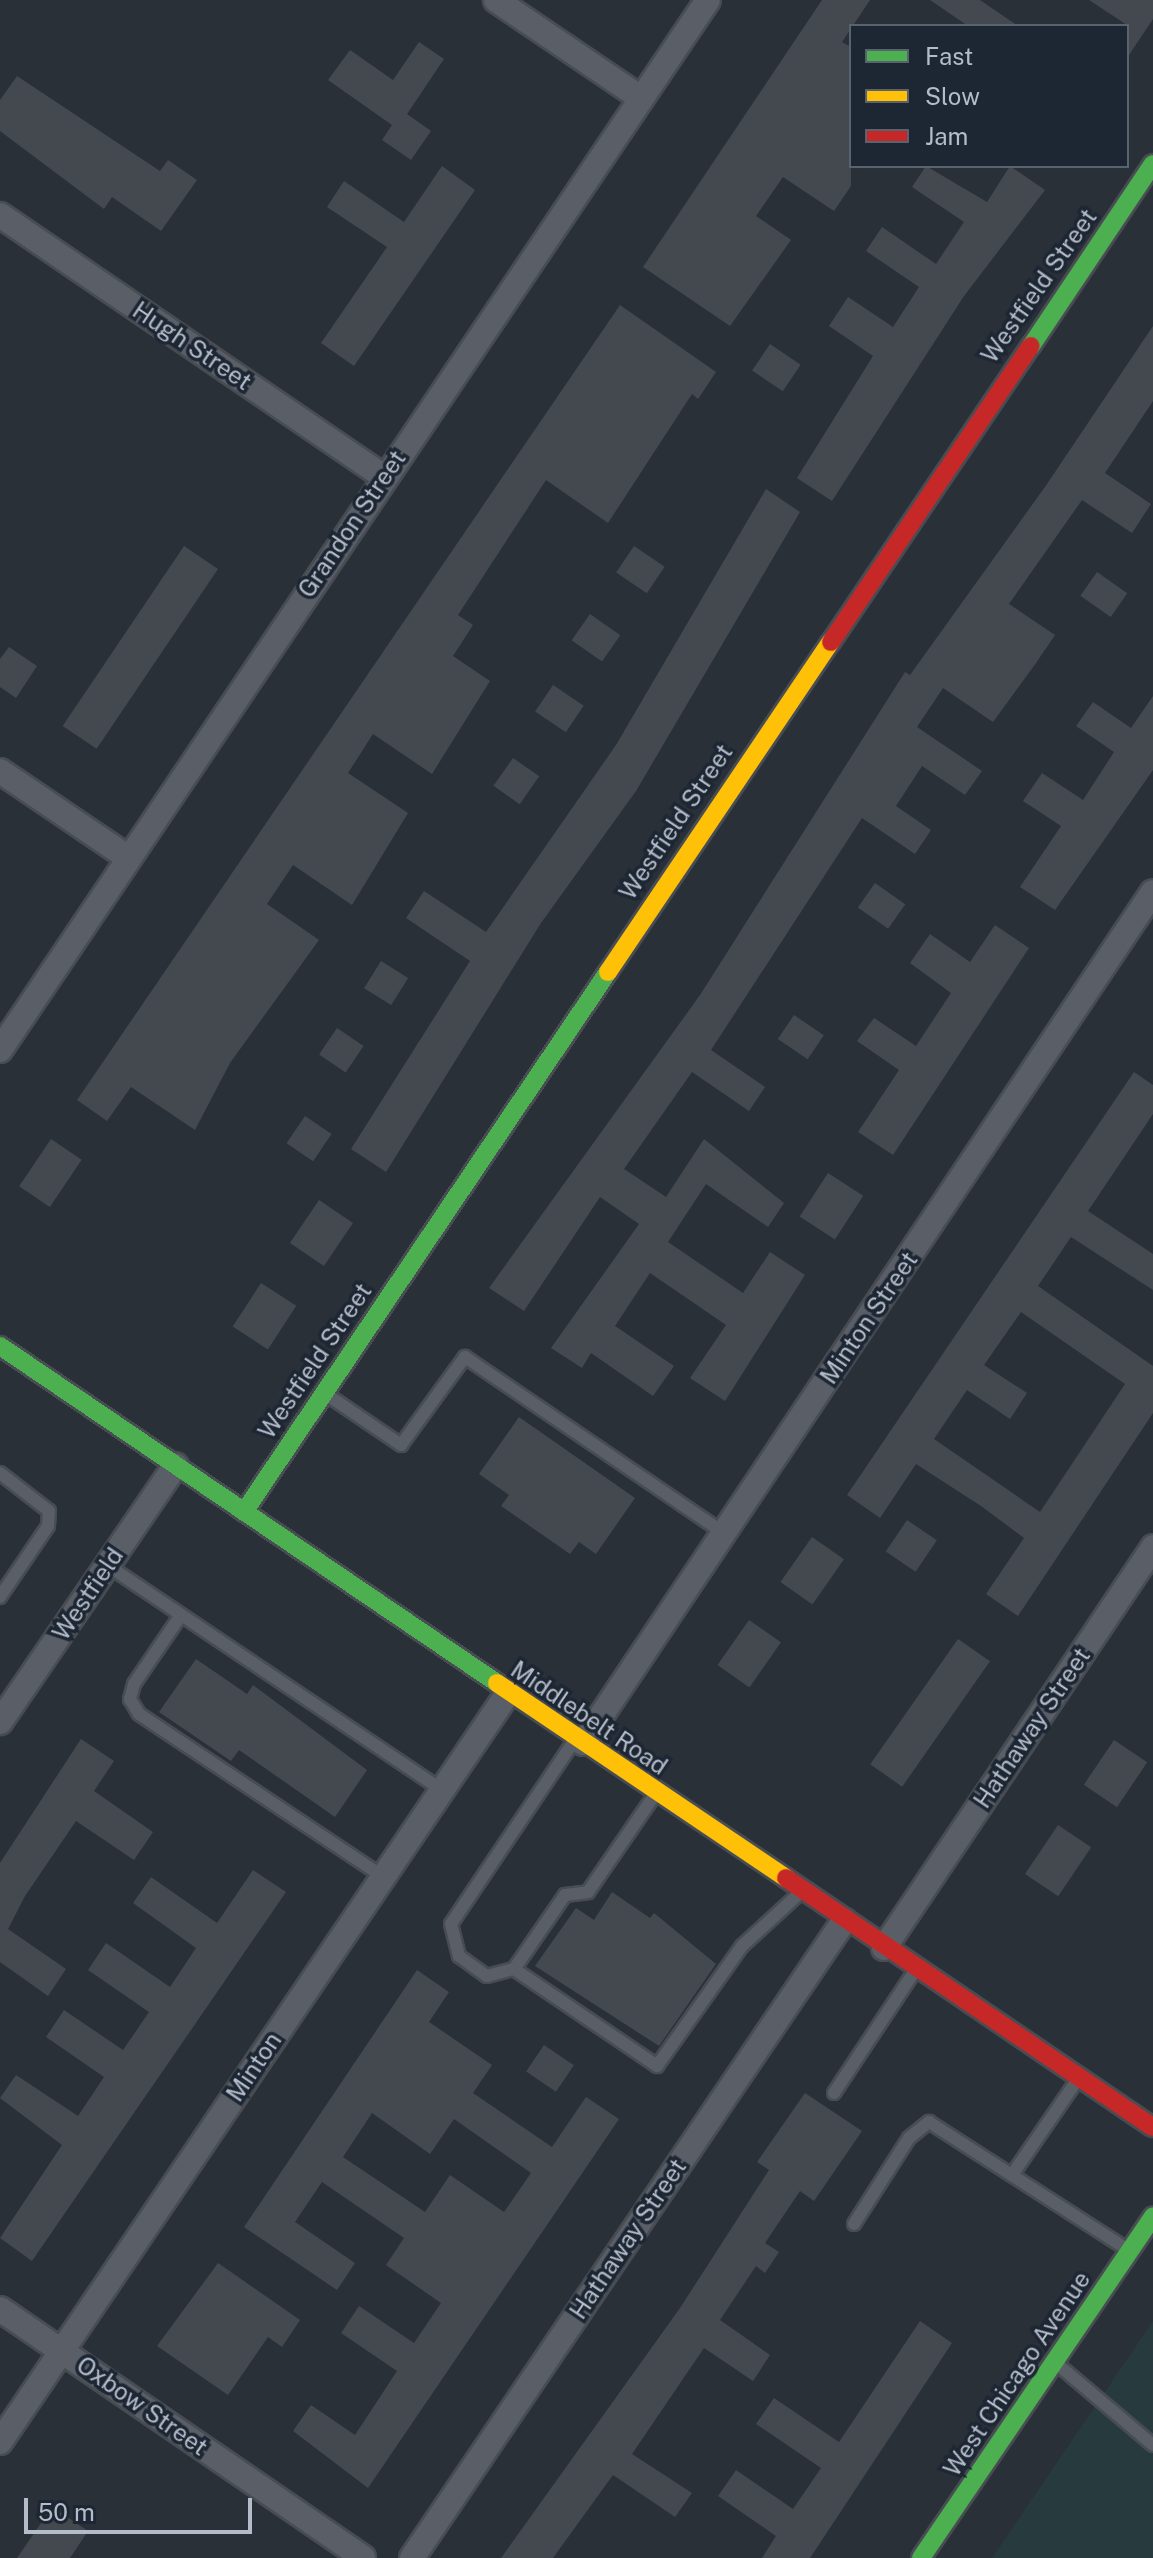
<!DOCTYPE html>
<html>
<head>
<meta charset="utf-8">
<style>
  body { margin:0 }
  #map { position:relative; width:1153px; height:2558px; overflow:hidden; background:#2a3038; font-family:"Public Sans",sans-serif }
  div>[style] { position:absolute }
  .green>* { inset:0; background:#273a3e }
  .building>* { inset:0; background:#444950; transform-origin:0 0 }
  .roads { filter:drop-shadow(2px 0 #484c53) drop-shadow(-2px 0 #484c53) drop-shadow(0 2px #484c53) drop-shadow(0 -2px #484c53) }
  .lane>* { height:12px; margin:-6px; padding:0 6px; transform-origin:6px; border-radius:6px; background:#5a5e66 }
  .street>* { height:24px; margin:-12px; padding:0 12px; transform-origin:12px; border-radius:12px; background:#5a5e66 }
  .fast>* { height:18px; margin:-9px; padding:0 9px; transform-origin:9px; border-radius:9px; background:#4caf50 }
  .slow>* { height:18px; margin:-9px; padding:0 9px; transform-origin:9px; border-radius:9px; background:#ffc107 }
  .jam>* { height:18px; margin:-9px; padding:0 9px; transform-origin:9px; border-radius:9px; background:#c62828 }
  span { translate:-50% -50%; white-space:nowrap; text-align:center; line-height:1.15; -webkit-text-stroke:7px #1d2633; paint-order:stroke }
  .street-label { font-size:24px; color:#b4bcc9 }
  .legend { position:absolute; left:849px; top:24px; width:280px; height:144px; box-sizing:border-box; background:#1d2633; border:2px solid #59626f; margin:0; padding:10px 14px; list-style:none; font-size:24px; color:#b4bcc9 }
  .legend li { display:flex; align-items:center; gap:16px; height:40px }
  .legend b { width:40px; border:2px solid #59626f }
  .scale { position:absolute; left:24px; top:2498px; width:228px; height:36px; box-sizing:border-box; border:4px solid #b4bcc9; border-top:0; padding-left:10px; font-size:24px; line-height:28px; white-space:nowrap; color:#b4bcc9; -webkit-text-stroke:6px #1d2633; paint-order:stroke }
</style>
</head>
<body>
<div id="map">
  <div class="green">
    <i style="clip-path:polygon(1153px 2321px,1153px 2558px,992px 2558px)"></i>
  </div>
  <div class="building">
    <i style="clip-path:polygon(822px 0,870px 0,842px 42px,851px 47px,851px 186px,834px 211px,783px 177px,756px 216px,791px 240px,730px 326px,643px 267px)"></i>
    <i style="clip-path:polygon(930px 0,980px 0,1018px 26px,968px 26px)"></i>
    <i style="clip-path:polygon(1089px 0,1153px 0,1153px 19px,1127px 58px,1127px 25px)"></i>
    <i style="clip-path:polygon(419px 42px,444px 59px,407px 114px,431px 131px,411px 160px,382px 140px,392px 125px,328px 80px,350px 50px,393px 80px)"></i>
    <i style="clip-path:polygon(17px 76px,160px 171px,168px 160px,197px 180px,161px 231px,112px 197px,104px 209px,0 131px,0 100px)"></i>
    <i style="clip-path:polygon(442px 166px,475px 190px,354px 366px,321px 343px,387px 247px,327px 207px,344px 181px,404px 222px)"></i>
    <i style="clip-path:polygon(926px 166px,987px 202px,1010px 166px,1045px 190px,964px 296px,832px 501px,797px 478px,873px 356px,829px 326px,848px 297px,893px 327px,919px 287px,866px 251px,882px 227px,936px 264px,964px 222px,912px 187px)"></i>
    <i style="clip-path:polygon(620px 305px,716px 372px,698px 399px,692px 394px,608px 523px,546px 480px,458px 615px,473px 625px,453px 656px,490px 681px,432px 774px,373px 734px,348px 773px,408px 813px,352px 905px,293px 865px,267px 904px,319px 940px,230px 1063px,195px 1130px,131px 1087px,107px 1121px,77px 1100px)"></i>
    <i style="clip-path:polygon(1153px 326px,1153px 401px,1105px 473px,1151px 504px,1132px 533px,1082px 500px,1009px 604px,1055px 635px,1036px 663px,993px 722px,943px 688px,917px 727px,982px 771px,965px 795px,922px 766px,896px 806px,931px 830px,915px 854px,862px 818px,711px 1050px,765px 1087px,749px 1111px,692px 1072px,624px 1169px,666px 1197px,704px 1139px,784px 1203px,768px 1227px,706px 1184px,668px 1242px,743px 1293px,770px 1252px,805px 1275px,725px 1401px,690px 1378px,726px 1325px,650px 1273px,615px 1326px,674px 1366px,653px 1396px,591px 1353px,582px 1368px,551px 1348px,639px 1224px,600px 1197px,524px 1311px,489px 1288px,700px 995px,905px 672px,910px 675px,1047px 484px)"></i>
    <i style="left:770px;top:344px;width:37px;height:32px;rotate:34deg"></i>
    <i style="clip-path:polygon(766px 489px,800px 512px,636px 791px,541px 923px,386px 1172px,351px 1149px,470px 961px,406px 918px,424px 891px,486px 932px,616px 745px)"></i>
    <i style="left:184px;top:546px;width:41px;height:217px;rotate:34deg"></i>
    <i style="left:634px;top:546px;width:37px;height:32px;rotate:34deg"></i>
    <i style="left:1097px;top:572px;width:37px;height:29px;rotate:35deg"></i>
    <i style="left:590px;top:614px;width:37px;height:32px;rotate:35deg"></i>
    <i style="clip-path:polygon(9px 647px,37px 666px,16px 698px,0 687px,0 659px)"></i>
    <i style="left:553px;top:685px;width:37px;height:32px;rotate:34deg"></i>
    <i style="clip-path:polygon(1153px 696px,1153px 770px,1055px 910px,1020px 887px,1061px 826px,1023px 801px,1042px 773px,1083px 800px,1114px 752px,1076px 726px,1093px 702px,1131px 728px)"></i>
    <i style="left:513px;top:758px;width:32px;height:34px;rotate:35deg"></i>
    <i style="left:875px;top:883px;width:37px;height:30px;rotate:35deg"></i>
    <i style="clip-path:polygon(995px 925px,1029px 948px,893px 1155px,858px 1132px,899px 1070px,857px 1041px,874px 1018px,916px 1046px,951px 993px,910px 963px,930px 934px,970px 962px)"></i>
    <i style="left:381px;top:961px;width:32px;height:32px;rotate:32deg"></i>
    <i style="left:794px;top:1015px;width:36px;height:29px;rotate:34deg"></i>
    <i style="left:337px;top:1028px;width:32px;height:32px;rotate:34deg"></i>
    <i style="clip-path:polygon(evenodd,1134px 1072px,1153px 1085px,1153px 1114px,1088px 1211px,1153px 1254px,1153px 1290px,1071px 1237px,1038px 1286px,1153px 1366px,1153px 1413px,1018px 1616px,986px 1594px,1024px 1538px,981px 1506px,916px 1464px,880px 1518px,847px 1495px,1134px 1072px,1021px 1312px,1125px 1384px,1040px 1512px,934px 1439px,967px 1390px,1010px 1419px,1027px 1393px,984px 1365px,1021px 1312px)"></i>
    <i style="left:305px;top:1116px;width:32px;height:33px;rotate:34deg"></i>
    <i style="left:51px;top:1139px;width:37px;height:57px;rotate:34deg"></i>
    <i style="left:828px;top:1173px;width:42px;height:52px;rotate:33deg"></i>
    <i style="left:319px;top:1200px;width:41px;height:52px;rotate:34deg"></i>
    <i style="left:261px;top:1283px;width:42px;height:52px;rotate:33deg"></i>
    <i style="clip-path:polygon(519px 1417px,635px 1498px,596px 1554px,579px 1542px,570px 1554px,501px 1506px,509px 1495px,479px 1474px)"></i>
    <i style="left:907px;top:1520px;width:36px;height:38px;rotate:34deg"></i>
    <i style="left:812px;top:1537px;width:39px;height:55px;rotate:35deg"></i>
    <i style="left:749px;top:1620px;width:39px;height:55px;rotate:35deg"></i>
    <i style="left:958px;top:1639px;width:39px;height:153px;rotate:35deg"></i>
    <i style="clip-path:polygon(196px 1659px,247px 1694px,253px 1685px,367px 1770px,335px 1817px,239px 1750px,231px 1761px,159px 1712px)"></i>
    <i style="clip-path:polygon(81px 1739px,114px 1761px,94px 1791px,153px 1832px,134px 1860px,76px 1821px,25px 1896px,8px 1929px,66px 1969px,48px 1996px,0 1962px,0 1863px)"></i>
    <i style="left:1114px;top:1740px;width:40px;height:54px;rotate:34deg"></i>
    <i style="left:1058px;top:1825px;width:40px;height:59px;rotate:34deg"></i>
    <i style="clip-path:polygon(253px 1870px,286px 1892px,32px 2261px,0 2238px,62px 2145px,0 2098px,16px 2075px,78px 2116px,104px 2077px,46px 2037px,64px 2010px,123px 2050px,149px 2012px,88px 1970px,106px 1943px,170px 1987px,196px 1948px,133px 1903px,151px 1877px,217px 1923px)"></i>
    <i style="clip-path:polygon(612px 1892px,650px 1918px,654px 1913px,716px 1964px,659px 2046px,535px 1966px,576px 1908px,594px 1920px)"></i>
    <i style="clip-path:polygon(evenodd,417px 1970px,449px 1992px,429px 2022px,492px 2065px,473px 2093px,552px 2147px,586px 2097px,619px 2119px,368px 2488px,293px 2431px,311px 2405px,355px 2435px,397px 2371px,341px 2333px,359px 2306px,414px 2343px,441px 2303px,386px 2265px,404px 2238px,322px 2182px,295px 2222px,355px 2263px,337px 2290px,244px 2227px,417px 1970px,372px 2113px,430px 2154px,454px 2119px,531px 2173px,504px 2212px,450px 2175px,425px 2212px,343px 2157px,372px 2113px)"></i>
    <i style="left:544px;top:2045px;width:36px;height:32px;rotate:34deg"></i>
    <i style="clip-path:polygon(805px 2093px,862px 2131px,814px 2201px,800px 2191px,765px 2243px,779px 2252px,765px 2273px,756px 2266px,720px 2320px,770px 2355px,753px 2381px,704px 2348px,632px 2454px,692px 2493px,675px 2517px,613px 2475px,553px 2558px,501px 2558px,680px 2308px,769px 2170px,757px 2162px)"></i>
    <i style="clip-path:polygon(218px 2263px,300px 2320px,282px 2347px,268px 2337px,228px 2395px,157px 2346px)"></i>
    <i style="clip-path:polygon(920px 2321px,952px 2343px,820px 2543px,810px 2558px,762px 2558px,776px 2536px,718px 2496px,736px 2470px,793px 2509px,821px 2468px,756px 2424px,774px 2398px,839px 2442px)"></i>
    <i style="clip-path:polygon(52px 2507px,88px 2531px,70px 2558px,17px 2558px)"></i>
  </div>
  <div class="roads">
    <div class="lane">
      <i style="left:326px;top:1394px;width:91px;rotate:34.2deg"></i>
      <i style="left:401px;top:1445px;width:109px;rotate:-54deg"></i>
      <i style="left:465px;top:1357px;width:315px;rotate:34.2deg"></i>
      <i style="left:0;top:1473px;width:62px;rotate:37.8deg"></i>
      <i style="left:49px;top:1511px;width:15px;rotate:94deg"></i>
      <i style="left:48px;top:1526px;width:86px;rotate:124.1deg"></i>
      <i style="left:107px;top:1565px;width:404px;rotate:33.9deg"></i>
      <i style="left:181px;top:1615px;width:83px;rotate:124.3deg"></i>
      <i style="left:134px;top:1684px;width:16px;rotate:105deg"></i>
      <i style="left:130px;top:1699px;width:17px;rotate:59deg"></i>
      <i style="left:139px;top:1714px;width:293px;rotate:33.7deg"></i>
      <i style="left:576px;top:1738px;width:224px;rotate:123.9deg"></i>
      <i style="left:451px;top:1924px;width:33px;rotate:76deg"></i>
      <i style="left:459px;top:1956px;width:34px;rotate:36deg"></i>
      <i style="left:487px;top:1976px;width:28px;rotate:-15deg"></i>
      <i style="left:514px;top:1969px;width:90px;rotate:-55.4deg"></i>
      <i style="left:565px;top:1895px;width:23px;rotate:-7deg"></i>
      <i style="left:588px;top:1892px;width:120px;rotate:-55.5deg"></i>
      <i style="left:514px;top:1969px;width:173px;rotate:34.1deg"></i>
      <i style="left:657px;top:2066px;width:147px;rotate:-54.7deg"></i>
      <i style="left:742px;top:1946px;width:80px;rotate:-42.5deg"></i>
      <i style="left:834px;top:2093px;width:149px;rotate:-56.5deg"></i>
      <i style="left:1012px;top:2175px;width:116px;rotate:-55.5deg"></i>
      <i style="left:854px;top:2224px;width:102px;rotate:-57.4deg"></i>
      <i style="left:909px;top:2138px;width:26px;rotate:-39deg"></i>
      <i style="left:929px;top:2122px;width:235px;rotate:32.7deg"></i>
      <i style="left:1056px;top:2363px;width:127px;rotate:40.2deg"></i>
    </div>
    <div class="street">
      <i style="left:496px;top:0;width:175px;rotate:34.1deg"></i>
      <i style="left:0;top:215px;width:463px;rotate:34.3deg"></i>
      <i style="left:0;top:771px;width:153px;rotate:34.1deg"></i>
      <i style="left:0;top:1050px;width:1266px;rotate:-56.01deg"></i>
      <i style="left:0;top:1722px;width:311px;rotate:-55.6deg"></i>
      <i style="left:583px;top:1743px;width:1024px;rotate:-56.19deg"></i>
      <i style="left:884px;top:1948px;width:483px;rotate:-56.1deg"></i>
      <i style="left:0;top:2309px;width:440px;rotate:34.4deg"></i>
      <i style="left:0;top:2442px;width:905px;rotate:-55.85deg"></i>
      <i style="left:412px;top:2558px;width:770px;rotate:-55.86deg"></i>
    </div>
    <div class="fast">
      <i style="left:1031px;top:346px;width:219px;rotate:-56.2deg"></i>
      <i style="left:0;top:1346px;width:600px;rotate:34.14deg"></i>
      <i style="left:244px;top:1512px;width:651px;rotate:-56.02deg"></i>
      <i style="left:921px;top:2558px;width:413px;rotate:-55.8deg"></i>
    </div>
    <div class="slow">
      <i style="left:608px;top:972px;width:398px;rotate:-56deg"></i>
      <i style="left:497px;top:1683px;width:349px;rotate:34deg"></i>
    </div>
    <div class="jam">
      <i style="left:831px;top:642px;width:357px;rotate:-56deg"></i>
      <i style="left:786px;top:1878px;width:443px;rotate:34.2deg"></i>
    </div>
  </div>
  <div class="street-label">
    <span style="left:1039px;top:286px;rotate:-55deg">Westfield Street</span>
    <span style="left:192px;top:346px;rotate:34deg">Hugh Street</span>
    <span style="left:352px;top:524px;rotate:-56deg">Grandon Street</span>
    <span style="left:676px;top:822px;rotate:-56deg">Westfield Street</span>
    <span style="left:869px;top:1318px;rotate:-56deg">Minton Street</span>
    <span style="left:315px;top:1361px;rotate:-56deg">Westfield Street</span>
    <span style="left:88px;top:1594px;rotate:-56deg">Westfield</span>
    <span style="left:589px;top:1718px;rotate:34deg">Middlebelt Road</span>
    <span style="left:1032px;top:1728px;rotate:-56deg">Hathaway Street</span>
    <span style="left:254px;top:2067px;rotate:-56deg">Minton</span>
    <span style="left:628px;top:2239px;rotate:-56deg">Hathaway Street</span>
    <span style="left:1017px;top:2374px;rotate:-56deg">West Chicago Avenue</span>
    <span style="left:142px;top:2406px;rotate:35deg">Oxbow Street</span>
  </div>
  <ul class="legend">
  <li><b style="height:10px;background:#4caf50"></b>Fast</li>
  <li><b style="height:10px;background:#ffc107"></b>Slow</li>
  <li><b style="height:10px;background:#c62828"></b>Jam</li>
  </ul>
  <div class="scale">50 m</div>
</div>
</body>
</html>
